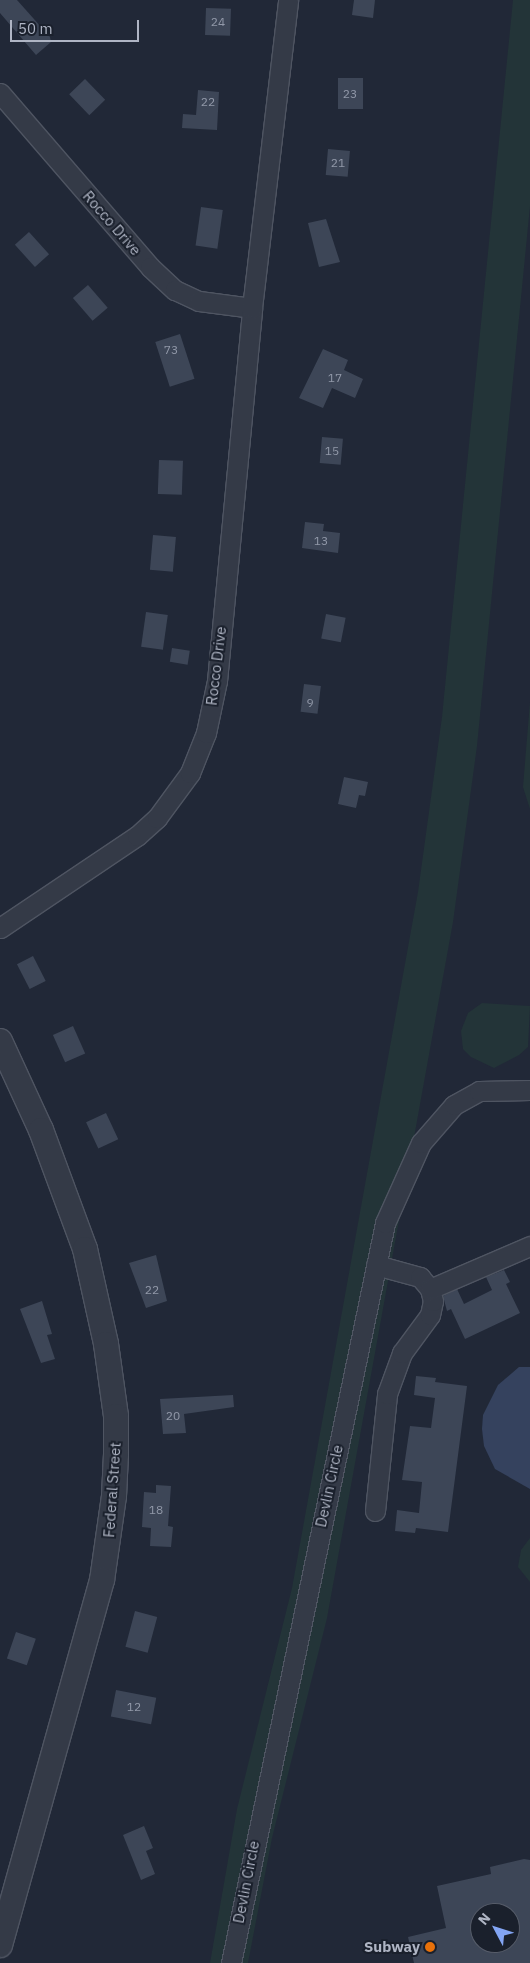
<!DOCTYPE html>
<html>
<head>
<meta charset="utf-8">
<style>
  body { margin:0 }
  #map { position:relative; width:530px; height:1963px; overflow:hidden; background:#212837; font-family:"IBM Plex Sans",sans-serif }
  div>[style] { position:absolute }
  .green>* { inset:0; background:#233438 }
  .water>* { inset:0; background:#35425e }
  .building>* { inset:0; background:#3d4657; transform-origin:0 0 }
  .roads { filter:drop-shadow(1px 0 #4f5562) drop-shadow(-1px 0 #4f5562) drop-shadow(0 1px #4f5562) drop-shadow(0 -1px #4f5562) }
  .minor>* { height:19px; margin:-9.5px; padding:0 9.5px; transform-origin:9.5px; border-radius:9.5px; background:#343a47 }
  .tertiary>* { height:24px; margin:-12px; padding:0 12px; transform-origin:12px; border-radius:12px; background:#343a47 }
  .dots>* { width:14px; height:14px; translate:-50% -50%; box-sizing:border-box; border:2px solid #1a202c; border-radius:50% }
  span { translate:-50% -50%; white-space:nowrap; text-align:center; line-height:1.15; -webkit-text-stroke:4px #1a202c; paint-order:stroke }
  .number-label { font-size:12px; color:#9299a9 }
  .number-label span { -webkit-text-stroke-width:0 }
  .street-label { font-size:15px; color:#afb5c4 }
  .poi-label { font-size:15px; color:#afb5c4; font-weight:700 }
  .right { translate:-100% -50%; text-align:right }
  .north { position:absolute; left:470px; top:1903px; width:50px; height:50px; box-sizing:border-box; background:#1a202c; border:1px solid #565c69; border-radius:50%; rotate:310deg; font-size:14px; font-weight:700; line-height:20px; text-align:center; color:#afb5c4 }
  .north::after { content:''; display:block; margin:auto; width:18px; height:22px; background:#83a5f4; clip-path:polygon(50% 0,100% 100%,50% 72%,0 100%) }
  .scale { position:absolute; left:10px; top:20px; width:129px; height:22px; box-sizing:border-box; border:2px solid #afb5c4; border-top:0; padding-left:6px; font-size:15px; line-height:18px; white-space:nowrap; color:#afb5c4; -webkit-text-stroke:4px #1a202c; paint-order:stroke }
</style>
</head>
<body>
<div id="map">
  <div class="green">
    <i style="clip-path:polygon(513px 0,530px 0,530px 206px,477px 746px,453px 922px,327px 1618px,272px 1838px,248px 1963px,210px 1963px,237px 1809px,292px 1588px,418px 892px,442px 717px)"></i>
    <i style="clip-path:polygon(530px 702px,530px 809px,523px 787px)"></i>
    <i style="clip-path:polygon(482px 1003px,530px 1006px,528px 1047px,519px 1055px,494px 1068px,471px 1057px,463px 1049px,461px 1031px,468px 1013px)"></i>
    <i style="clip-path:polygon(530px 1538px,530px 1582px,518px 1567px,521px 1550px)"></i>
  </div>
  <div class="water">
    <i style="clip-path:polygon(519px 1367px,530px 1367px,530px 1489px,495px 1469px,484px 1446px,482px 1429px,483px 1415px,498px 1385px)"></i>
  </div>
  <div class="building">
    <i style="clip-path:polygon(0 0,17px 0,50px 37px,51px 42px,36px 55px,0 13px)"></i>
    <i style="clip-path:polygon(354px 0,375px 0,373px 18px,352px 15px)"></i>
    <i style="left:206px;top:8px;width:25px;height:27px;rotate:2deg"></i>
    <i style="left:338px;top:78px;width:25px;height:31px"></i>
    <i style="left:85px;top:79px;width:29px;height:22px;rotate:46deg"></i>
    <i style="clip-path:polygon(198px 90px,219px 92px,217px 130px,182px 128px,183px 114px,196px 115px)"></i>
    <i style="left:328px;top:149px;width:22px;height:26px;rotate:5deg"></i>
    <i style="left:201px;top:207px;width:22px;height:39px;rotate:8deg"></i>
    <i style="clip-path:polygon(326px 219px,340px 262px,319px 267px,308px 223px)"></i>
    <i style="left:29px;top:232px;width:30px;height:19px;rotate:48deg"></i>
    <i style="left:88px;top:285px;width:30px;height:20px;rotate:49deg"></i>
    <i style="left:180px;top:334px;width:47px;height:26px;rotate:72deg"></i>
    <i style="clip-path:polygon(323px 349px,348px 360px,344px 370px,363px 379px,355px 398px,332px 388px,323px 408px,299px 398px)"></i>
    <i style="left:322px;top:437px;width:21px;height:26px;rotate:5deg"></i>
    <i style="left:159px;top:460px;width:24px;height:34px;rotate:2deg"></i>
    <i style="clip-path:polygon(305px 522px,324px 524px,323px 531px,340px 533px,338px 553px,302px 548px)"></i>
    <i style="left:153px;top:535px;width:23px;height:35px;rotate:5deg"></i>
    <i style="left:146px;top:612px;width:22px;height:35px;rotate:8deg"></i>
    <i style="left:326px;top:614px;width:20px;height:25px;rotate:11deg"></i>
    <i style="left:172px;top:648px;width:18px;height:14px;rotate:9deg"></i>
    <i style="left:304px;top:684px;width:17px;height:28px;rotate:7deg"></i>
    <i style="clip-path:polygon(344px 777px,368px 782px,365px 796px,359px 795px,356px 808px,338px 804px)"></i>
    <i style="left:33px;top:956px;width:28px;height:18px;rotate:63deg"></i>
    <i style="left:73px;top:1026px;width:30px;height:22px;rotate:66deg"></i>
    <i style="left:106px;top:1113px;width:29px;height:22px;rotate:65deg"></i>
    <i style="clip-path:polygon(156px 1255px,167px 1301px,146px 1308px,129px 1263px)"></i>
    <i style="clip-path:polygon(504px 1270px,510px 1282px,506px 1284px,520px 1313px,465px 1339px,451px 1309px,447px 1311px,443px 1296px,457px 1289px,464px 1304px,492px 1290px,486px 1277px)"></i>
    <i style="clip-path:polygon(42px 1301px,52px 1334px,47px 1335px,55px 1359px,41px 1363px,20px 1309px)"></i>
    <i style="clip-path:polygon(416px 1376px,436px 1378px,435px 1382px,467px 1386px,448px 1532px,416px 1528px,415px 1533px,395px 1531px,397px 1510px,419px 1513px,422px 1482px,402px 1480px,410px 1426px,431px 1428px,435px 1398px,414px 1395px)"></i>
    <i style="clip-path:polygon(233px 1395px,234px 1407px,184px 1414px,186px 1433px,163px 1434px,160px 1399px)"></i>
    <i style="clip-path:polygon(156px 1485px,171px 1486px,168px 1526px,173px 1527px,171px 1547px,150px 1546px,151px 1528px,142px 1527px,144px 1492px,156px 1493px)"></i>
    <i style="left:135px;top:1611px;width:23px;height:37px;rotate:15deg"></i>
    <i style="left:16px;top:1632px;width:21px;height:28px;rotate:19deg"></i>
    <i style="left:116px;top:1690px;width:41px;height:27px;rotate:11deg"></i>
    <i style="clip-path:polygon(144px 1826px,153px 1848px,146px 1851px,155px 1874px,141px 1880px,123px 1835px)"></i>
    <i style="clip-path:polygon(evenodd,524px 1859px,530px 1860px,530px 1963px,414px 1963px,408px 1937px,446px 1928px,437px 1886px,491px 1874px,490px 1867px,524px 1859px,480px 1913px,510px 1913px,510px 1943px,480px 1943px,480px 1913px)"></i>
  </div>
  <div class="roads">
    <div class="minor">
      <i style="left:0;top:93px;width:230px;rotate:49.2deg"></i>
      <i style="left:150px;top:267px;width:34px;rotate:43deg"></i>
      <i style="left:175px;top:290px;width:26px;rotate:25deg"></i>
      <i style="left:199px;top:301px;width:53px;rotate:7.5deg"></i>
      <i style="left:0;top:928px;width:165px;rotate:-33.9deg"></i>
      <i style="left:137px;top:836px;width:27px;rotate:-42deg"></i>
      <i style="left:157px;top:818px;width:56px;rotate:-53.7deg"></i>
      <i style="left:190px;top:773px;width:43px;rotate:-68.2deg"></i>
      <i style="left:206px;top:733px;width:53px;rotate:-78.1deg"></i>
      <i style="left:217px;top:681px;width:375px;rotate:-84.6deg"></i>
      <i style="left:252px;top:308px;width:310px;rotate:-83.3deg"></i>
      <i style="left:376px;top:1265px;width:46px;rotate:15.3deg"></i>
      <i style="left:420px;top:1277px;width:16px;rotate:50deg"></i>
      <i style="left:375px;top:1511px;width:118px;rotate:-84.1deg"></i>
      <i style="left:387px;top:1394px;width:44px;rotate:-69.9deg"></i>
      <i style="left:402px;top:1353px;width:47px;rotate:-53.6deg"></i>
      <i style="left:430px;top:1315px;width:14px;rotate:-78deg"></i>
      <i style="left:433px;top:1301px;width:12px;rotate:-104deg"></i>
      <i style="left:430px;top:1289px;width:109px;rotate:-23.3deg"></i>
      <i style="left:231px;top:1963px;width:756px;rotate:-78.24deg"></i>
      <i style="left:385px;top:1223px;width:88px;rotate:-65.8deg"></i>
      <i style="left:421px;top:1143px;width:50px;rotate:-49deg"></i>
      <i style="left:454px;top:1105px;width:29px;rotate:-29deg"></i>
      <i style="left:479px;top:1091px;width:51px;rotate:-1.1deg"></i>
    </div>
    <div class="tertiary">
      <i style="left:0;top:1041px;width:98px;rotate:65.3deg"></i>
      <i style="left:41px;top:1130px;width:127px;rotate:69.7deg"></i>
      <i style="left:85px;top:1249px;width:97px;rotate:77.5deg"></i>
      <i style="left:106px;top:1344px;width:73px;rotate:82.1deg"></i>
      <i style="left:116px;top:1416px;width:38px;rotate:90deg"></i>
      <i style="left:116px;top:1454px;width:42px;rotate:92.7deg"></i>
      <i style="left:114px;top:1496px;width:85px;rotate:98.1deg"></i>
      <i style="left:102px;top:1580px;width:379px;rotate:105.6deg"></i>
    </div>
  </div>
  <div class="dots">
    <i style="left:430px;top:1947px;background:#e8710a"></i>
  </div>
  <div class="number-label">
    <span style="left:218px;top:22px">24</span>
    <span style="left:350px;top:94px">23</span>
    <span style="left:208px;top:102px">22</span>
    <span style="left:338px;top:163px">21</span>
    <span style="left:171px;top:350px">73</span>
    <span style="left:335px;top:378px">17</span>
    <span style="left:332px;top:451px">15</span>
    <span style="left:321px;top:541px">13</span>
    <span style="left:310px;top:703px">9</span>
    <span style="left:152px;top:1290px">22</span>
    <span style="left:173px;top:1416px">20</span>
    <span style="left:156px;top:1510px">18</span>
    <span style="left:134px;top:1707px">12</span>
  </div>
  <div class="street-label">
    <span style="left:112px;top:223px;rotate:49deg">Rocco Drive</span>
    <span style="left:216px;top:666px;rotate:-83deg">Rocco Drive</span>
    <span style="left:329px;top:1486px;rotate:-78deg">Devlin Circle</span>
    <span style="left:112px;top:1490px;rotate:-86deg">Federal Street</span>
    <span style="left:246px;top:1882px;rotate:-79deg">Devlin Circle</span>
  </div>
  <div class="poi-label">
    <span class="right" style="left:420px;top:1947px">Subway</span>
  </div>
  <div class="north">N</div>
  <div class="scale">50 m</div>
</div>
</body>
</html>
